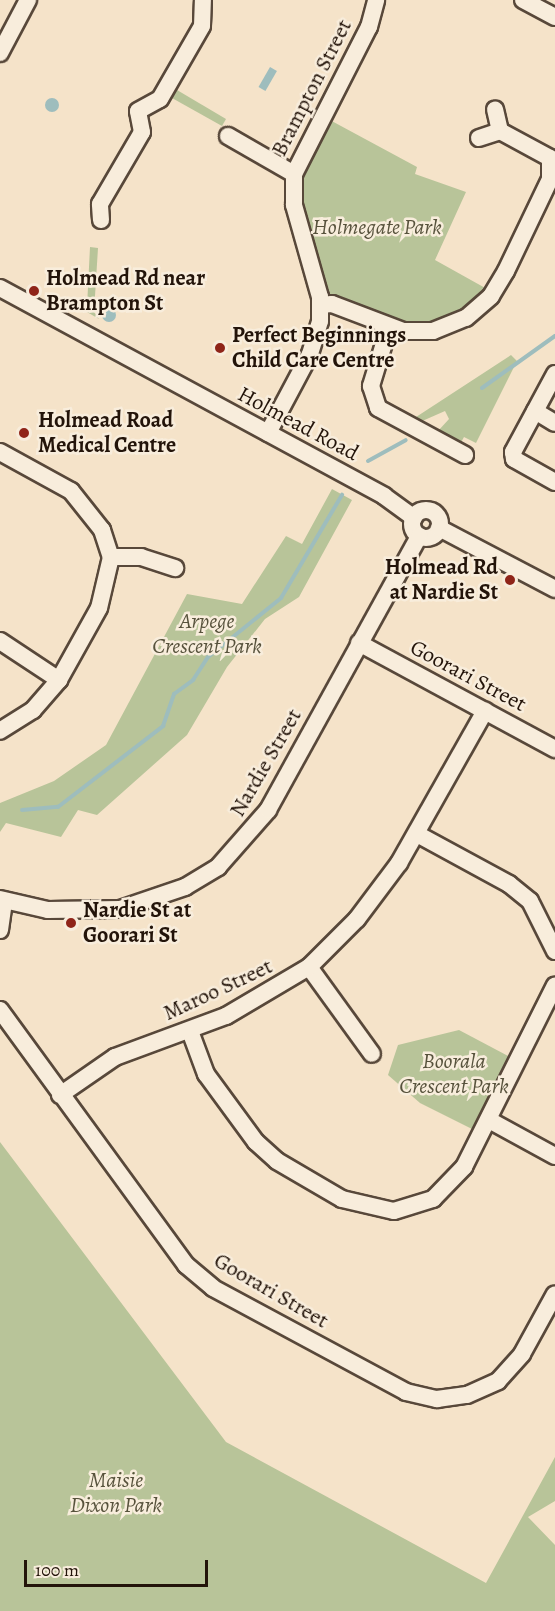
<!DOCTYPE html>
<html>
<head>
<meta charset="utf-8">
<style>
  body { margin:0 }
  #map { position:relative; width:555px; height:1611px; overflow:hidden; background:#f5e3c9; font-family:Alegreya,serif }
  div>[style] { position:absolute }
  .green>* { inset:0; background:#b8c499 }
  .water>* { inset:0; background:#9ebdbd; transform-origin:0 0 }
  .round { border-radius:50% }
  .stream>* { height:4px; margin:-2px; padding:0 2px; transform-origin:2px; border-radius:2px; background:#9ebdbd }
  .roads { filter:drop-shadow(2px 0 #58483a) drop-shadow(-2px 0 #58483a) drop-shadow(0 2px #58483a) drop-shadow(0 -2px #58483a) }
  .minor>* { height:16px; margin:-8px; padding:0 8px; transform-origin:8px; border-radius:8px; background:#f8eddc }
  .minor>.ring { margin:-8px; padding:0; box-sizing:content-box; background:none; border:16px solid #f8eddc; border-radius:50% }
  .dots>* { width:16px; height:16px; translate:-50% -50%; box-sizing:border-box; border:3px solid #f8eddc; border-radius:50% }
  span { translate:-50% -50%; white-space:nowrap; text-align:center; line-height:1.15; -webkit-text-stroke:5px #f8eddc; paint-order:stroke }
  .street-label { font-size:22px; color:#23140a }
  .park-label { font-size:22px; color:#57523c; font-style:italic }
  .poi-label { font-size:22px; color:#23140a; font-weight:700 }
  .left { translate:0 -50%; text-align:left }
  .right { translate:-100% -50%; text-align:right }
  .scale { position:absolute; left:24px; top:1560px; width:184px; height:27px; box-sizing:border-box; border:3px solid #23140a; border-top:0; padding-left:8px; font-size:18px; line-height:21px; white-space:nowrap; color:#23140a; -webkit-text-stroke:4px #f8eddc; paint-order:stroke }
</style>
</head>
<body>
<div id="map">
  <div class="green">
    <i style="clip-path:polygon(177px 90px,226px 119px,222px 126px,172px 98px)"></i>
    <i style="clip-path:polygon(328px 119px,417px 167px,415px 174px,466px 192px,435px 260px,487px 289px,464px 313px,432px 323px,406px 323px,330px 294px,304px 217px,301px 188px,307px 161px)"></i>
    <i style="clip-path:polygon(90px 247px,98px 248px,94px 312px,99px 319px,80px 308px,87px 307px)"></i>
    <i style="clip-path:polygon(511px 355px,517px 361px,476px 443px,464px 437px,459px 446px,438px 431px,449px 419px,445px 411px,420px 422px,413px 419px)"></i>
    <i style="clip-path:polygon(332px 489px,352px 500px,299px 597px,265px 619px,227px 667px,187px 735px,97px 815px,78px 810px,61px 837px,6px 823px,0 832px,0 803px,54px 781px,106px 745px,187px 594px,242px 604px,286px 536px,302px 544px)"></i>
    <i style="clip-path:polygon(459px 1030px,510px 1057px,472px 1129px,420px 1103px,388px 1075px,398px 1045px)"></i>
    <i style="clip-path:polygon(0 1142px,226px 1442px,486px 1583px,555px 1457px,555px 1501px,528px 1517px,555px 1545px,555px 1611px,0 1611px)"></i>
  </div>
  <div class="water">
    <i style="left:270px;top:67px;width:8px;height:23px;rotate:30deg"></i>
    <i class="round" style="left:45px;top:98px;width:14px;height:14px"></i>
    <i class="round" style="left:102px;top:308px;width:14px;height:14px"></i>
  </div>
  <div class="stream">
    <i style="left:482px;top:388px;width:90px;rotate:-35.5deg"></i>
    <i style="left:368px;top:461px;width:43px;rotate:-28.9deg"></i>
    <i style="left:22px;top:810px;width:36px;rotate:-5deg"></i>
    <i style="left:58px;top:807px;width:133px;rotate:-37.6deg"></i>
    <i style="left:163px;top:726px;width:34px;rotate:-71deg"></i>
    <i style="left:174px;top:694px;width:24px;rotate:-36deg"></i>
    <i style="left:193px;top:680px;width:27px;rotate:-57deg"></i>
    <i style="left:208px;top:657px;width:94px;rotate:-38.9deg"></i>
    <i style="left:281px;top:598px;width:120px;rotate:-59.4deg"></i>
  </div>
  <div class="roads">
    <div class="minor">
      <i style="left:523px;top:0;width:36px;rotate:28deg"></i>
      <i style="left:0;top:53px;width:60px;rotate:-62.2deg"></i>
      <i style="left:500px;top:131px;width:57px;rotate:28.4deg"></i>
      <i style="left:228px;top:136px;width:76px;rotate:29.9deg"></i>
      <i style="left:479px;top:138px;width:22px;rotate:-18deg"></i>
      <i style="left:500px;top:131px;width:22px;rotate:-103deg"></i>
      <i style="left:101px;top:220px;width:16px;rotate:-94deg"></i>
      <i style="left:100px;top:204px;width:83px;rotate:-59.7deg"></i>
      <i style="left:142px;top:132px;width:21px;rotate:-101deg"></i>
      <i style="left:138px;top:111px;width:25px;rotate:-29deg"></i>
      <i style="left:160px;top:99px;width:84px;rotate:-60.1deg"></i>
      <i style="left:202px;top:26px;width:26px;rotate:-88deg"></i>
      <i style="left:0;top:288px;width:437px;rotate:28.4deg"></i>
      <i style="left:384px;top:496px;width:37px;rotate:36deg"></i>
      <i style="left:321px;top:305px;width:11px;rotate:-5deg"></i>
      <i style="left:332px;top:304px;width:76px;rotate:20.8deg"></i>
      <i style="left:403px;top:331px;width:30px"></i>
      <i style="left:433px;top:331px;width:35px;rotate:-22deg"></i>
      <i style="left:466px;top:318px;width:33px;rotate:-41deg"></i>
      <i style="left:491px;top:296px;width:29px;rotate:-59deg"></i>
      <i style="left:506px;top:271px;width:102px;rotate:-64.4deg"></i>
      <i style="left:550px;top:179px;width:21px;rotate:-90deg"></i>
      <i style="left:389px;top:327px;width:62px;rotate:107deg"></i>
      <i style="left:371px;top:386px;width:23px;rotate:72deg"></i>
      <i style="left:378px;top:408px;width:99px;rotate:28.4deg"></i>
      <i style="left:555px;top:374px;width:89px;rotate:118.3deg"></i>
      <i style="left:513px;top:452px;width:7px;rotate:82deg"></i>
      <i style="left:514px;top:459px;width:47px;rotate:29.3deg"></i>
      <i style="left:535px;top:411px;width:23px;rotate:31deg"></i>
      <i style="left:268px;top:433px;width:89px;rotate:-62deg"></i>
      <i style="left:310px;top:354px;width:34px;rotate:-73deg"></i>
      <i style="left:320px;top:321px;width:24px;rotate:-90deg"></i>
      <i style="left:320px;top:297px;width:96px;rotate:-105.8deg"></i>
      <i style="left:294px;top:205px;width:31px;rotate:-90deg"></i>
      <i style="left:294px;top:174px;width:165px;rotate:-63deg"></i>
      <i style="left:369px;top:27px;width:28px;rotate:-75deg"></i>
      <i style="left:0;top:452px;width:81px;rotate:28.8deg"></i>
      <i style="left:71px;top:491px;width:50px;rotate:51.5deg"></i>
      <i style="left:102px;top:530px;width:28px;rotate:72deg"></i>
      <i style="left:111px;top:557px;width:52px;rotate:103.2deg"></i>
      <i style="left:99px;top:608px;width:82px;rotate:119.1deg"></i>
      <i style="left:59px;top:680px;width:40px;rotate:131deg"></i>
      <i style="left:33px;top:710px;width:39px;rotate:148deg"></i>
      <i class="ring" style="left:412px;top:510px;width:12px;height:12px"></i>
      <i style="left:439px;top:528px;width:131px;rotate:27.7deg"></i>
      <i style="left:111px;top:557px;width:30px"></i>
      <i style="left:141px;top:557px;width:36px;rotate:18deg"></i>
      <i style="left:0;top:641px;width:71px;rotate:33.5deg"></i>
      <i style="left:359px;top:643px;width:223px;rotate:28.4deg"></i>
      <i style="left:417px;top:834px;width:105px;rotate:28.5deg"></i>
      <i style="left:509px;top:884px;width:27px;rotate:39deg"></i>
      <i style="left:530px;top:901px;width:56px;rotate:63.4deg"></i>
      <i style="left:0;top:899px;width:49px;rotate:12.9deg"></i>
      <i style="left:48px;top:910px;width:72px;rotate:-0.8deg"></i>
      <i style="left:120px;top:909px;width:69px;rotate:-18.7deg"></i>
      <i style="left:185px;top:887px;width:39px;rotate:-31deg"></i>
      <i style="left:218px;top:867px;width:76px;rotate:-48.7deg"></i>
      <i style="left:268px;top:810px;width:313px;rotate:-61.1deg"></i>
      <i style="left:0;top:930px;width:29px;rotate:-82deg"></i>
      <i style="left:309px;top:967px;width:107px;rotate:54.1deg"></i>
      <i style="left:0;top:1010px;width:316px;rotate:53.9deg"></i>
      <i style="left:186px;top:1265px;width:35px;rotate:40deg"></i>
      <i style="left:213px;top:1288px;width:219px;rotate:28.3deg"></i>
      <i style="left:406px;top:1392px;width:32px;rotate:13deg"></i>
      <i style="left:437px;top:1399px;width:30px;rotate:-8deg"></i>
      <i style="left:467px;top:1395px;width:34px;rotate:-24deg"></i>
      <i style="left:498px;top:1381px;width:36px;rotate:-48deg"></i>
      <i style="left:522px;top:1354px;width:68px;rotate:-61.2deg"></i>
      <i style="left:190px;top:1031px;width:46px;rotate:69.6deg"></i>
      <i style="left:206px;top:1074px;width:84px;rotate:53.7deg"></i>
      <i style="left:256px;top:1142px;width:28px;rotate:42deg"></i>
      <i style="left:277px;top:1161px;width:75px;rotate:30.3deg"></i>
      <i style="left:342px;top:1199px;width:53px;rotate:13deg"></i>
      <i style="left:394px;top:1211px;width:41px;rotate:-17.1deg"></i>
      <i style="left:433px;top:1199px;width:45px;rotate:-45.9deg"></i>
      <i style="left:464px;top:1167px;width:203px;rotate:-63.4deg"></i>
      <i style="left:60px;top:1095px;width:67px;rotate:-34.6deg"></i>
      <i style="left:115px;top:1057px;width:118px;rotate:-20.3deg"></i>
      <i style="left:226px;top:1016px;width:96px;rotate:-30.6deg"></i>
      <i style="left:309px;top:967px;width:68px;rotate:-45deg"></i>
      <i style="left:357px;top:919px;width:70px;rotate:-53.1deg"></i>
      <i style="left:399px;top:863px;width:175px;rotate:-60.5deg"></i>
      <i style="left:489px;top:1120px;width:75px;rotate:28.6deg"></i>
    </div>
  </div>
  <div class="dots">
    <i style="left:34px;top:291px;background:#8f2418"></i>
    <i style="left:220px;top:348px;background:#8f2418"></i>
    <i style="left:24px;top:433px;background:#8f2418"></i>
    <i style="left:510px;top:580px;background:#8f2418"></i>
    <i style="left:71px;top:923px;background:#8f2418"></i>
  </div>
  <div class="street-label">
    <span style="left:312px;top:88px;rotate:-63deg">Brampton Street</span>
    <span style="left:298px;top:424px;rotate:28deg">Holmead Road</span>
    <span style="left:468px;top:676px;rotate:28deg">Goorari Street</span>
    <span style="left:266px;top:763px;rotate:-60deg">Nardie Street</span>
    <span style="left:218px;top:990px;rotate:-25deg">Maroo Street</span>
    <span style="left:271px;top:1291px;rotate:30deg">Goorari Street</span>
  </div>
  <div class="park-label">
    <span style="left:377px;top:228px">Holmegate Park</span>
    <span style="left:207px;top:634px">Arpege<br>Crescent Park</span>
    <span style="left:454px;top:1074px">Boorala<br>Crescent Park</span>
    <span style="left:116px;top:1493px">Maisie<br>Dixon Park</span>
  </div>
  <div class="poi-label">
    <span class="left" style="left:46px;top:291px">Holmead Rd near<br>Brampton St</span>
    <span class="left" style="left:232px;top:348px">Perfect Beginnings<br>Child Care Centre</span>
    <span class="left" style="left:38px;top:433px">Holmead Road<br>Medical Centre</span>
    <span class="right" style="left:498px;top:580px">Holmead Rd<br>at Nardie St</span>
    <span class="left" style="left:83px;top:923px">Nardie St at<br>Goorari St</span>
  </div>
  <div class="scale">100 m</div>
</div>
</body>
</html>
